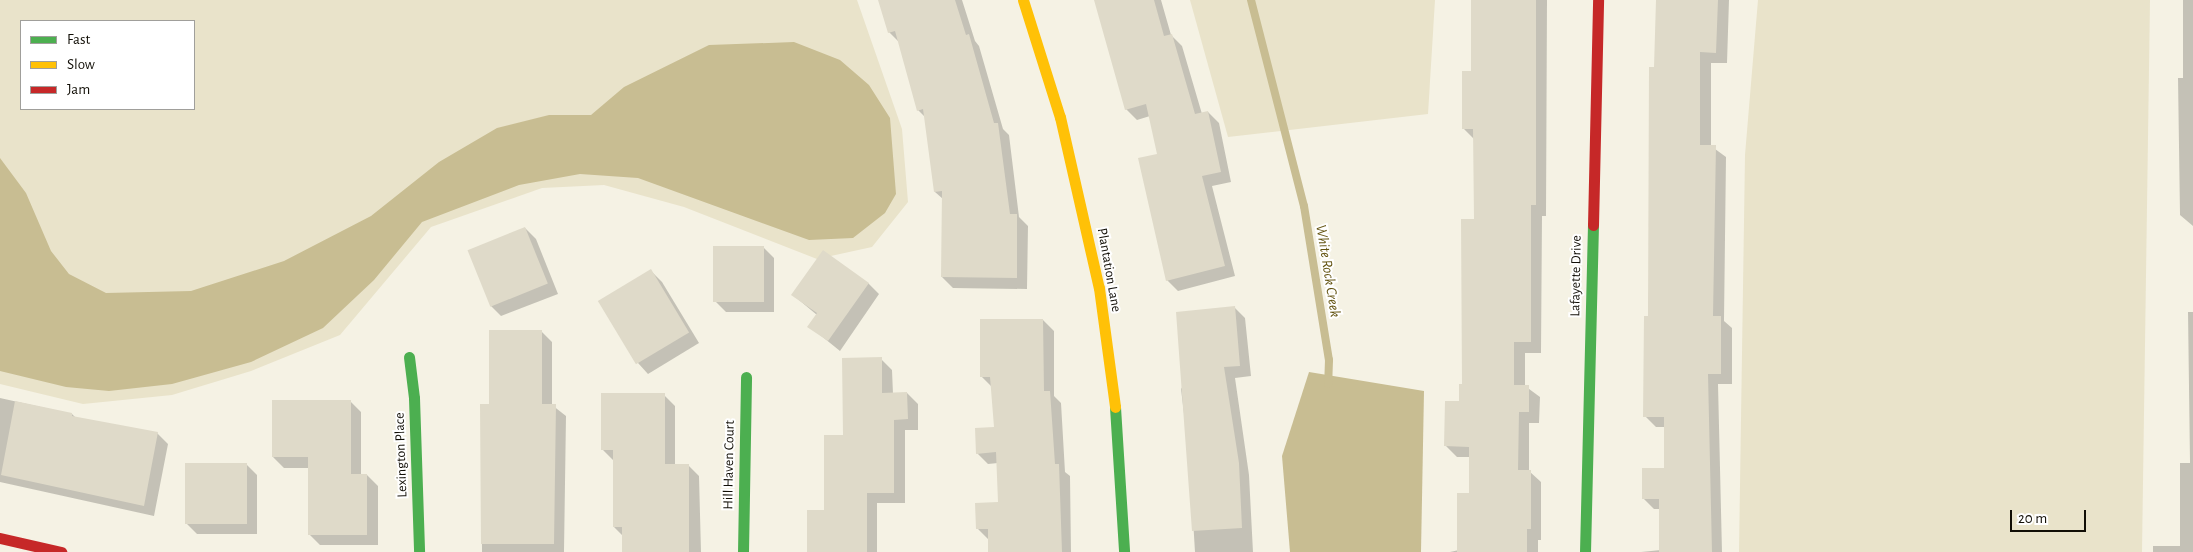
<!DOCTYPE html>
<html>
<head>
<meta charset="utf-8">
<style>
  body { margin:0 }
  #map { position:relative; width:2193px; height:552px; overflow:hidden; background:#f5f2e4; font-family:"Alegreya Sans",sans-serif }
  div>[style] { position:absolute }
  .green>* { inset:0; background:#e9e3ca }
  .water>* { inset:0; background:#c8bd92 }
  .shadow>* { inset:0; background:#0003 }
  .stream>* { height:8px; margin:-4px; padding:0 4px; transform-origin:4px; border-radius:4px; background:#c8bd92 }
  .building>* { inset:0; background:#dfdac9; transform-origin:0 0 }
  .fast>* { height:11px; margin:-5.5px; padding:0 5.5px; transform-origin:5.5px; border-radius:5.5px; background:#4caf50 }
  .slow>* { height:11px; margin:-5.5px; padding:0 5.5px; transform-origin:5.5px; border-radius:5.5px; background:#ffc107 }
  .jam>* { height:11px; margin:-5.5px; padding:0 5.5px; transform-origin:5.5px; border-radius:5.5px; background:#c62828 }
  span { translate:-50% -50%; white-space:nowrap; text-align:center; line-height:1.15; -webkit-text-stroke:4px #fff; paint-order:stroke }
  .street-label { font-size:14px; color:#110e06 }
  .water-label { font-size:15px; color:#635310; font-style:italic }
  .legend { position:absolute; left:20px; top:20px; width:175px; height:90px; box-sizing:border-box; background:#fff; border:1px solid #a09f9b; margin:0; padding:6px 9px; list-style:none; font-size:15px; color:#110e06 }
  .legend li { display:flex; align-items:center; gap:10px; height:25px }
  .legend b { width:25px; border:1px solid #a09f9b }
  .scale { position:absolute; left:2010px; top:510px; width:76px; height:22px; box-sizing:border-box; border:2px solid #110e06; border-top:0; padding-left:6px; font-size:15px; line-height:18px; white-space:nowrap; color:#110e06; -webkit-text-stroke:4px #fff; paint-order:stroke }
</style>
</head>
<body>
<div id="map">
  <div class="green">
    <i style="clip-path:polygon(evenodd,0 0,857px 0,902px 129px,908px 202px,872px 247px,817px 259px,684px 207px,604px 185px,542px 188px,431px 227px,340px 335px,251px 371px,172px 395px,83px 404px,0 384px,0 0,21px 21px,194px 21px,194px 109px,21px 109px,21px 21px)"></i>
    <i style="clip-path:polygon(1190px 0,1435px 0,1428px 114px,1228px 137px)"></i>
    <i style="clip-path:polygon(1758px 0,2150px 0,2142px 552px,1739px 552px,1745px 155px)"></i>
  </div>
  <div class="water">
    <i style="clip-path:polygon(794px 42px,840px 60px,869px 85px,890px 118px,896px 194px,885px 213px,853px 238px,809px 240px,638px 178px,580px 174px,519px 185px,422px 222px,374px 280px,323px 328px,251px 362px,172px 384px,109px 391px,66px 387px,0 371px,0 158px,26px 193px,51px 251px,69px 274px,106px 293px,191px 291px,284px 261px,371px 216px,439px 162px,497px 128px,549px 115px,591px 115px,624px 87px,709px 45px)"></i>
    <i style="clip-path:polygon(1309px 372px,1424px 391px,1421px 552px,1290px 552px,1282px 456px)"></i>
  </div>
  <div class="shadow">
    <i style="clip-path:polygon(879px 0,962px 0,975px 41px,979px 46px,1003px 129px,1009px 135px,1019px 217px,1028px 226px,1027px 289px,953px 288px,942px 277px,943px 199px,935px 192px,926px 118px,918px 110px,899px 42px,889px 32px)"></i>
    <i style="clip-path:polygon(1095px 0,1161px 0,1171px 35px,1182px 46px,1202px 114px,1208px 112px,1219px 123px,1231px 182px,1212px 186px,1235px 276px,1178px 291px,1167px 280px,1158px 155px,1150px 116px,1137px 120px,1126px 109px)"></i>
    <i style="clip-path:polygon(1472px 0,1547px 0,1546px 216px,1542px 216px,1541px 353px,1525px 353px,1525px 386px,1540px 397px,1539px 423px,1529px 423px,1529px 471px,1541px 482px,1541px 540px,1538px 540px,1538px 552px,1450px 552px,1459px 550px,1470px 494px,1470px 457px,1457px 457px,1446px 446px,1464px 386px,1475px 220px,1474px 139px,1464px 129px,1472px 72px)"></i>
    <i style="clip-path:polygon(1658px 0,1729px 0,1727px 63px,1711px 63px,1711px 146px,1726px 157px,1724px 321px,1732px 328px,1732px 384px,1718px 384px,1722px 552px,1641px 552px,1661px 550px,1661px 509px,1654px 509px,1643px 498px,1666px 469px,1666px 427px,1656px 427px,1645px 416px)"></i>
    <i style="clip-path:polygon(2183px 0,2193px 0,2193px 226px,2180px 215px,2178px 78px,2183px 78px)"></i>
    <i style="clip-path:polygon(525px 228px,536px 239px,558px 294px,501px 316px,490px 305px)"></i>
    <i style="clip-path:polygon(763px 247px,774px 258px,774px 312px,726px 312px,715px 301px)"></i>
    <i style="clip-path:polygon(651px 271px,662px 282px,699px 343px,648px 374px,638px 363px)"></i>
    <i style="clip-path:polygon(868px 283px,879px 294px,840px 351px,809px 326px,817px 315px,793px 295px)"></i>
    <i style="clip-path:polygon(1234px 307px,1245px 318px,1251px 376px,1235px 378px,1249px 475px,1253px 552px,1195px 552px,1189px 454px,1181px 389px)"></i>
    <i style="clip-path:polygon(2188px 312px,2193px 312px,2193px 552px,2153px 552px,2153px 546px,2180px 546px,2180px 463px,2190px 463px)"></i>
    <i style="clip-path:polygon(1043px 320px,1054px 331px,1054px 396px,1061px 403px,1065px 472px,1070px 476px,1071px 552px,989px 552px,989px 540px,978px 529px,1000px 503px,998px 463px,988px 464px,977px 453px,996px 428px,993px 388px,981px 376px)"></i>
    <i style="clip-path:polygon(541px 331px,552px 342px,552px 405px,566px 416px,564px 552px,482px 552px,481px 405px,490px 405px)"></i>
    <i style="clip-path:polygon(881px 359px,892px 370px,893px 394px,907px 393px,918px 404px,918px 430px,905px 430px,905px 503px,877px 503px,877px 552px,808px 552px,825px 511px,845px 436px)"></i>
    <i style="clip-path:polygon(664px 395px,675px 406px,675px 465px,688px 465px,699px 476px,701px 552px,623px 552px,623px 536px,614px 527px,614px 461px,603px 450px)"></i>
    <i style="clip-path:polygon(0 398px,72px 414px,76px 418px,157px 433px,168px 444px,154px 516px,0 482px)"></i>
    <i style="clip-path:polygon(350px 401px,361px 412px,361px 475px,367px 475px,378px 486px,378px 545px,320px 545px,309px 534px,309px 468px,284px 468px,273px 457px)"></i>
    <i style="clip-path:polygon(246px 464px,257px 475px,257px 534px,197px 534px,186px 523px)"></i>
  </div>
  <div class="stream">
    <i style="left:1251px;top:0;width:213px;rotate:75.6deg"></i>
    <i style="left:1304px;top:206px;width:156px;rotate:80.8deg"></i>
    <i style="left:1329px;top:360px;width:24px;rotate:92deg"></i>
  </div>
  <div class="building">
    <i style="clip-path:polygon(878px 0,955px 0,966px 35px,969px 34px,994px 123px,998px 123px,1010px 214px,1017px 214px,1017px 278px,941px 277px,942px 191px,934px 192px,923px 109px,917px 111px,895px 31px,888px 33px)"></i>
    <i style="clip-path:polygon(1094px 0,1154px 0,1164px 36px,1172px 34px,1195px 114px,1208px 111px,1221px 172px,1202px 176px,1225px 266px,1166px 281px,1138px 158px,1157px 154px,1146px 104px,1125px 110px)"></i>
    <i style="clip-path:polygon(1471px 0,1536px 0,1536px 205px,1531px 205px,1531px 342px,1514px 342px,1514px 385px,1529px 385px,1529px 412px,1519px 412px,1518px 470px,1531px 470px,1531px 529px,1527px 529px,1527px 552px,1457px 552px,1457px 493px,1469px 493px,1469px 447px,1444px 446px,1445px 401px,1459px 401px,1459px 384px,1462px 384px,1461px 219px,1474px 219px,1473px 129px,1462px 129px,1462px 71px,1471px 71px)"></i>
    <i style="clip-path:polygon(1656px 0,1718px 0,1716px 53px,1700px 52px,1700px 145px,1716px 145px,1713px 316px,1721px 316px,1721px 374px,1708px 374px,1712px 552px,1659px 552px,1659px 499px,1642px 499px,1642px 468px,1664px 468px,1664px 417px,1643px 417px,1644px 316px,1648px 316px,1649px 67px,1654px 67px)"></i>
    <i style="left:525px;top:227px;width:61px;height:62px;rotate:68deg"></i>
    <i style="left:713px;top:246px;width:51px;height:56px"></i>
    <i style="clip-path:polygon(823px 250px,869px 283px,828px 341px,807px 327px,817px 313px,791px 295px)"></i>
    <i style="left:651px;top:269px;width:74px;height:62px;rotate:59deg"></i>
    <i style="clip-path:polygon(1235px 306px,1240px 366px,1224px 367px,1239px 463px,1242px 528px,1192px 531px,1176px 312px)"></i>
    <i style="clip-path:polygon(980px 319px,1043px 319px,1044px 391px,1050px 391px,1055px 464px,1059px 464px,1062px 552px,988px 552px,988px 529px,976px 529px,975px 503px,998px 502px,996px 452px,976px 454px,975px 428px,994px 427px,990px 377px,980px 377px)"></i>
    <i style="clip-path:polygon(489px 330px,542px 330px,542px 404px,556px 404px,554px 544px,481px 544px,480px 404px,489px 404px)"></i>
    <i style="clip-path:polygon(882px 357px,882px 393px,907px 392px,908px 419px,894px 420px,894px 493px,867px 493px,867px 552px,807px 552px,807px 510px,824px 510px,824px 435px,843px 435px,842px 358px)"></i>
    <i style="clip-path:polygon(601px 393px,665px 393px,665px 464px,689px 464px,689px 552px,622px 552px,622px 527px,613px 527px,613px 450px,601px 450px)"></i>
    <i style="clip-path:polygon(272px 400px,351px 400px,351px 474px,367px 474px,367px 535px,308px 535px,308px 457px,272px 457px)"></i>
    <i style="clip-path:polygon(15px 401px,72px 413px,72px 416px,158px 432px,144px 506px,1px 475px)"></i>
    <i style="left:185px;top:463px;width:62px;height:61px"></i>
  </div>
  <div class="fast">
    <i style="left:409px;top:357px;width:41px;rotate:83deg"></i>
    <i style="left:414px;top:398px;width:154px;rotate:88.1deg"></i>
    <i style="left:1115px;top:407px;width:145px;rotate:86.4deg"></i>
    <i style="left:743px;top:552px;width:175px;rotate:-89deg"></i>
    <i style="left:1585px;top:552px;width:327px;rotate:-88.6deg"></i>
  </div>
  <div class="slow">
    <i style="left:1023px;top:0;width:123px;rotate:72.5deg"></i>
    <i style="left:1060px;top:117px;width:175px;rotate:77.2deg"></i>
    <i style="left:1099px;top:288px;width:120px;rotate:82.3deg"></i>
  </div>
  <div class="jam">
    <i style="left:1593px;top:225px;width:225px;rotate:-88.7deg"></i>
    <i style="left:0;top:538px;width:63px;rotate:12.9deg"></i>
  </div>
  <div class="street-label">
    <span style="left:1109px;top:270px;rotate:80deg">Plantation Lane</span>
    <span style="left:1576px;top:276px;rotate:-89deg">Lafayette Drive</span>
    <span style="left:401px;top:455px;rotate:-92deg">Lexington Place</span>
    <span style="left:729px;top:465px;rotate:-89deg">Hill Haven Court</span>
  </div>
  <div class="water-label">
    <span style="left:1328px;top:271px;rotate:81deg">White Rock Creek</span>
  </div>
  <ul class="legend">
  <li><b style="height:6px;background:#4caf50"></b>Fast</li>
  <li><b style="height:6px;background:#ffc107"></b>Slow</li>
  <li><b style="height:6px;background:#c62828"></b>Jam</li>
  </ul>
  <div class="scale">20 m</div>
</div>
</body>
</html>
